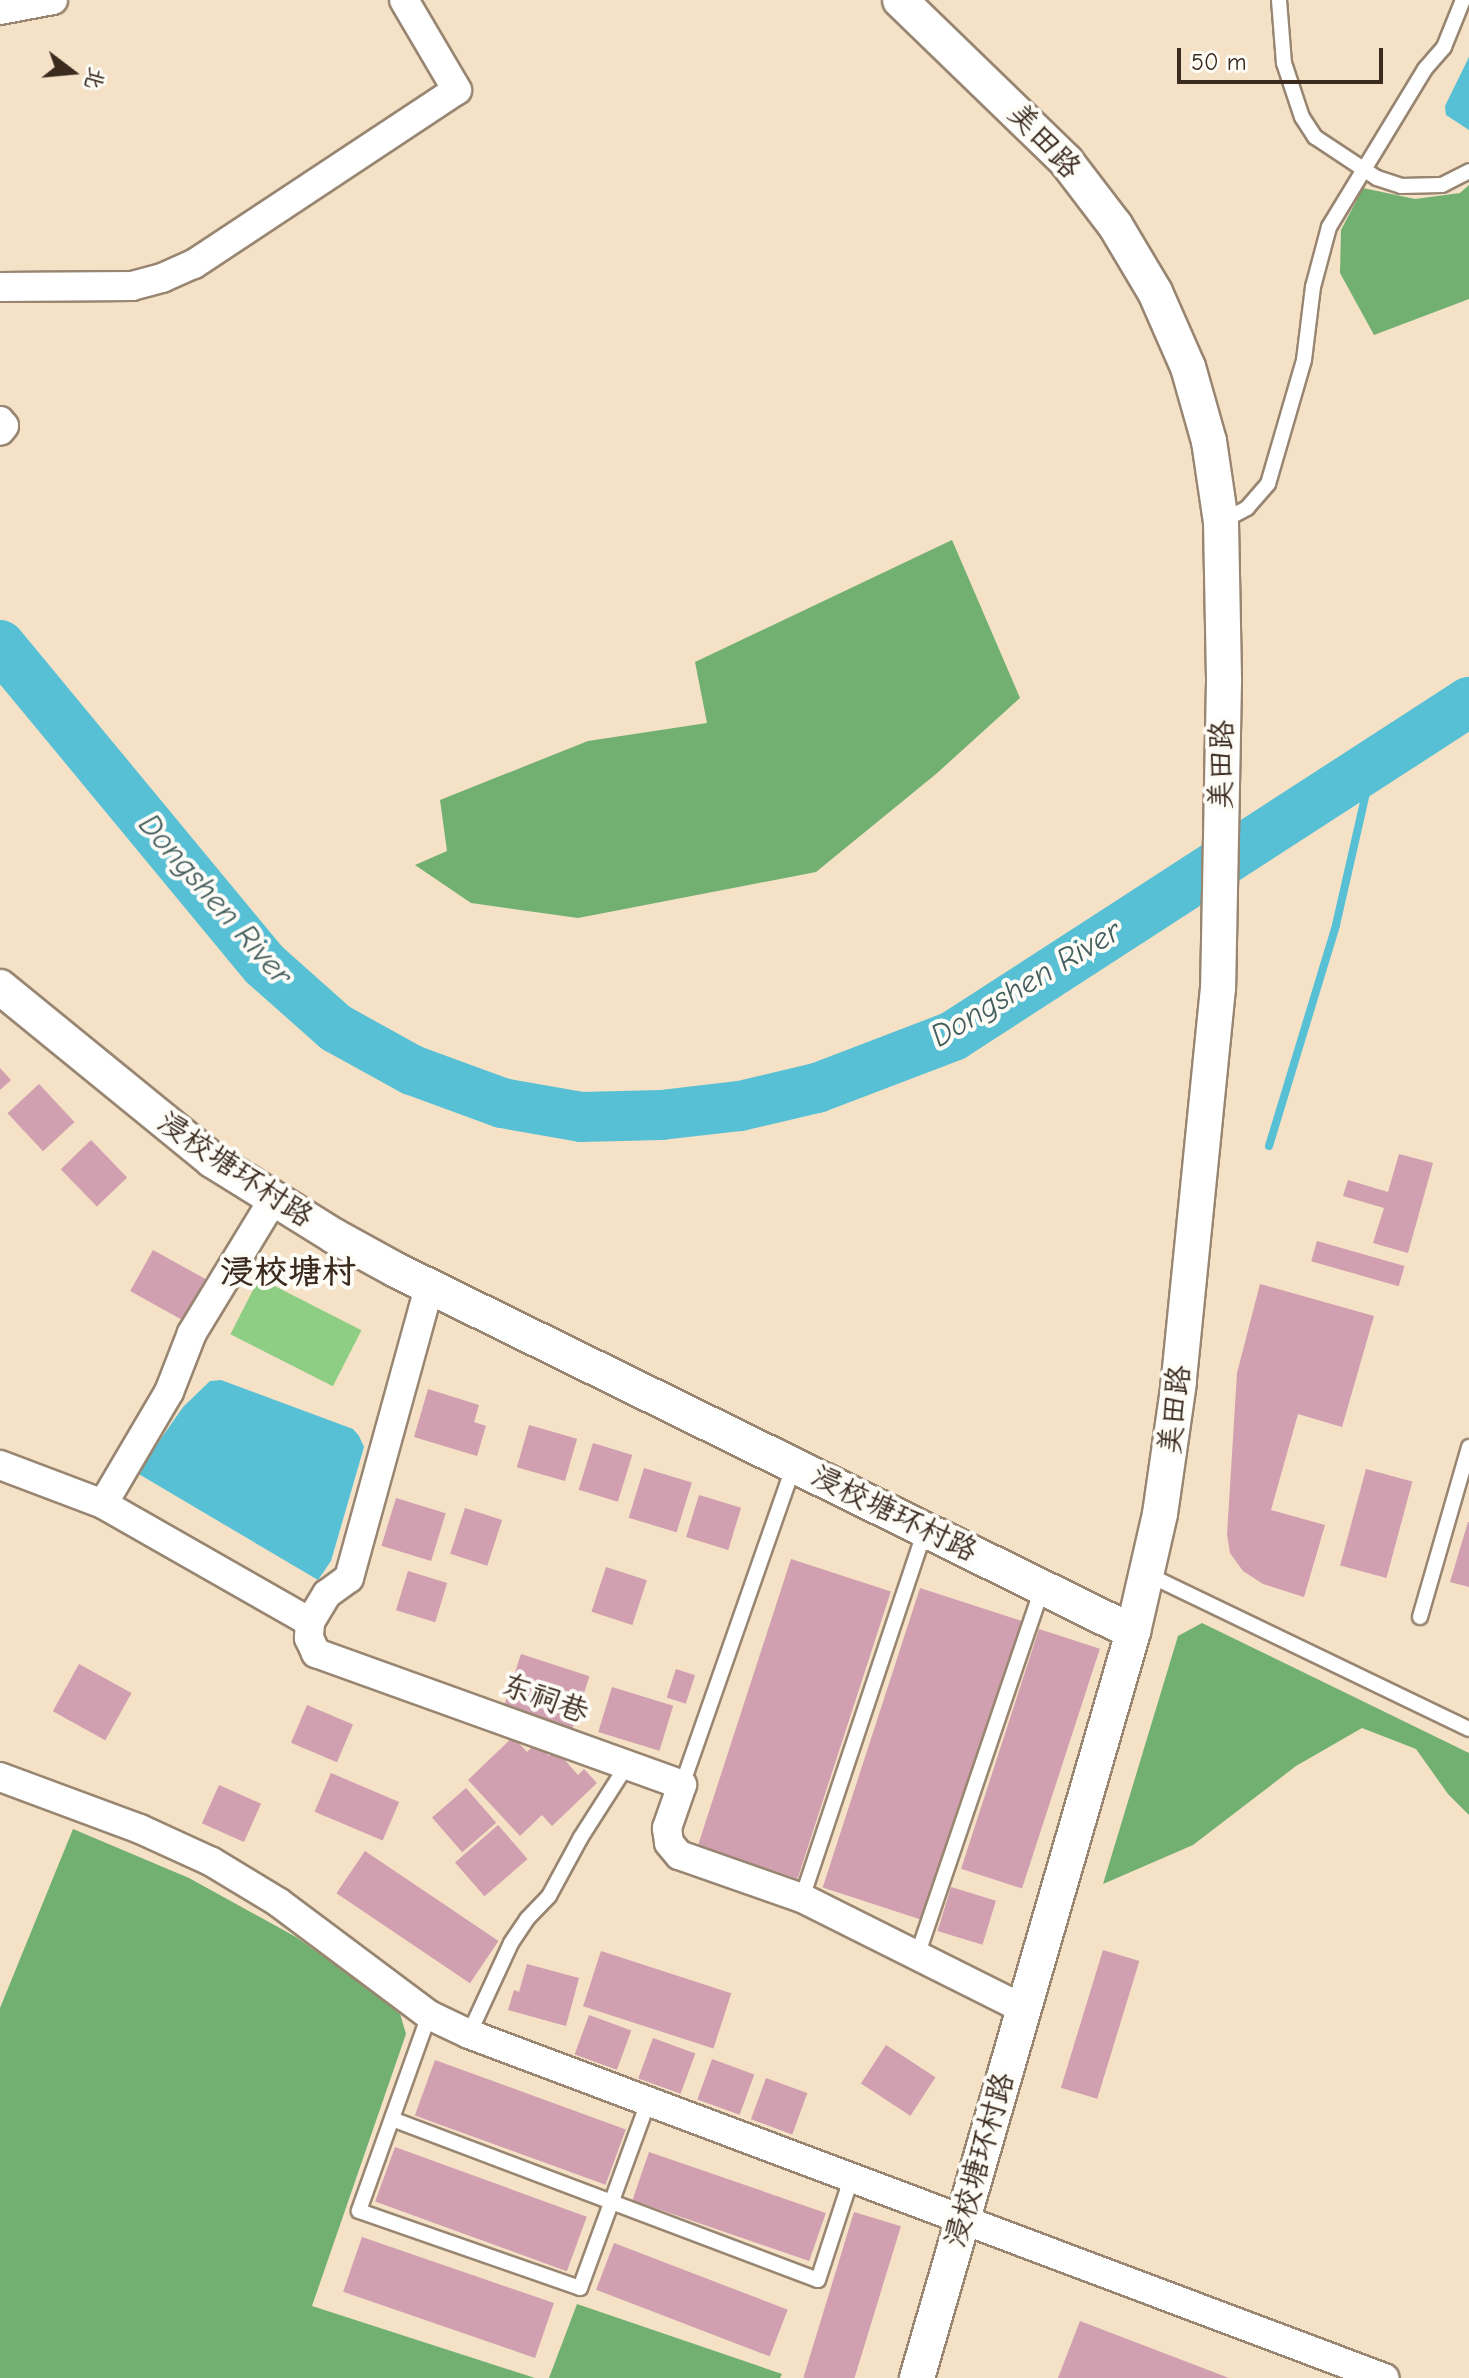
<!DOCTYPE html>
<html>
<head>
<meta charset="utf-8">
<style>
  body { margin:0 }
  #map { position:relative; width:1469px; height:2378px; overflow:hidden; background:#f4e1c6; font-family:"Comic Neue","LXGW WenKai TC",sans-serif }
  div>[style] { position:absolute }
  .green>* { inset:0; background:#8dcd84; transform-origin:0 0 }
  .forest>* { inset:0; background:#72b072 }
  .water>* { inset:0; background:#58c0d5 }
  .stream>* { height:8px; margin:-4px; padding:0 4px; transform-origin:4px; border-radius:4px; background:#58c0d5 }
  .river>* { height:50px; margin:-25px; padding:0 25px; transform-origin:25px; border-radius:25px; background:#58c0d5 }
  .building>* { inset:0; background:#d09fb0; transform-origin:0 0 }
  .roads { filter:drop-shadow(2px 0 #988672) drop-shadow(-2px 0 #988672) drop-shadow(0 2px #988672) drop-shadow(0 -2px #988672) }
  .service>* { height:14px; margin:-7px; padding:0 7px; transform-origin:7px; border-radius:7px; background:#fff }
  .minor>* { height:28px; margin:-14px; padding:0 14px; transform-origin:14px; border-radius:14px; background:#fff }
  .tertiary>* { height:34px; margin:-17px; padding:0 17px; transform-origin:17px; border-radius:17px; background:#fff }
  span { translate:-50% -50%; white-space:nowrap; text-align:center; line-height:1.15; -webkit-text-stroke:8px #fdfcf7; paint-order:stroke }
  .street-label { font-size:30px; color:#3b2a1e }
  .water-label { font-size:32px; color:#455e5e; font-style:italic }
  .quarter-label { font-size:34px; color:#3b2a1e; font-weight:700 }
  .north { position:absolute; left:32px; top:32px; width:80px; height:80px; -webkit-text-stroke:6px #fdfcf7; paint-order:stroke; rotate:106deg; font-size:22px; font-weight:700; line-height:32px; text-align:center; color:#3b2a1e }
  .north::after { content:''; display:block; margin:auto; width:28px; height:36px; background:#3b2a1e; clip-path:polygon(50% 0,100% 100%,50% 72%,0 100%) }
  .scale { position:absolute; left:1177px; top:48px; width:206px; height:36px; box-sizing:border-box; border:4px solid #3b2a1e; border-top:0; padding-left:10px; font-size:24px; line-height:28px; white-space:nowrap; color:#3b2a1e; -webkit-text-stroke:6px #fdfcf7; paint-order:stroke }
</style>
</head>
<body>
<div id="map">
  <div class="green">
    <i style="left:259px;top:1278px;width:115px;height:63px;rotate:27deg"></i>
  </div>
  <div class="forest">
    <i style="clip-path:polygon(1469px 185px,1469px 299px,1374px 335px,1340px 273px,1341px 230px,1363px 188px,1415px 199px,1460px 193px)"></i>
    <i style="clip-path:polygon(952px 540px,1020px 698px,936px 774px,816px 872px,578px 918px,471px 903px,415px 865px,447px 851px,440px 800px,588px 741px,707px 723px,695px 662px)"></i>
    <i style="clip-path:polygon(1202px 1623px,1469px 1753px,1469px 1815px,1448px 1794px,1416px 1749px,1362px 1728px,1296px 1766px,1193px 1845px,1103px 1884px,1178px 1636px)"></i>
    <i style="clip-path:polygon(73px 1829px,189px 1878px,296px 1937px,399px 2010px,406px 2034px,312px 2306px,535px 2378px,0 2378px,0 2008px)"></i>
    <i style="clip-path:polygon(577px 2304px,782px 2374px,780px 2378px,549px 2378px)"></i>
  </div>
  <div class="water">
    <i style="clip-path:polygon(1469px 57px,1469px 130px,1446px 115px,1445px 106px)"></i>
    <i style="clip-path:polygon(221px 1380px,353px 1429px,359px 1436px,364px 1447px,331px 1561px,318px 1580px,137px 1473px,183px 1407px,210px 1381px)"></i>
  </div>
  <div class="stream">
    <i style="left:1269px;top:1146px;width:231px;rotate:-73.1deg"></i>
    <i style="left:1336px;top:925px;width:163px;rotate:-77.2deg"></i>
  </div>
  <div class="river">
    <i style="left:0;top:645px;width:415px;rotate:50.4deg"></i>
    <i style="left:265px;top:965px;width:95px;rotate:41.6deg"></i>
    <i style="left:336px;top:1028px;width:87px;rotate:28.9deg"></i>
    <i style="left:412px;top:1070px;width:96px;rotate:20.1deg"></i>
    <i style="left:502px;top:1103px;width:80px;rotate:10deg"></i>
    <i style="left:581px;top:1117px;width:80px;rotate:-1.4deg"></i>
    <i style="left:661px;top:1115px;width:80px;rotate:-6.5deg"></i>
    <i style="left:740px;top:1106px;width:79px;rotate:-13.2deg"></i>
    <i style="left:817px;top:1088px;width:146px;rotate:-20.9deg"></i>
    <i style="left:953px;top:1036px;width:615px;rotate:-32.91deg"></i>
  </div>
  <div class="building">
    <i style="clip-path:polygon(0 1068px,11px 1080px,0 1090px)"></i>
    <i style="left:39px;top:1084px;width:52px;height:43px;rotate:47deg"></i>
    <i style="left:91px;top:1140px;width:52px;height:42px;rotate:46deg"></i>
    <i style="clip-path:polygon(1399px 1154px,1433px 1163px,1408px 1253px,1373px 1243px,1384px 1208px,1343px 1196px,1348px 1180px,1388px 1192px)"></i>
    <i style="left:1317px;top:1241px;width:91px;height:21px;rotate:16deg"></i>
    <i style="left:153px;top:1250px;width:60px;height:47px;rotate:29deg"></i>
    <i style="clip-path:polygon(1260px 1284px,1374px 1316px,1342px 1427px,1298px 1414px,1271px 1510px,1325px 1525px,1304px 1597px,1263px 1584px,1243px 1571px,1230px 1553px,1227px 1535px,1237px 1373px)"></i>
    <i style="clip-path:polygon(428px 1389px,479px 1405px,474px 1422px,486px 1426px,477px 1456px,414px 1437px)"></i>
    <i style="left:529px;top:1425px;width:50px;height:44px;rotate:16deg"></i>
    <i style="left:593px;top:1443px;width:41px;height:49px;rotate:17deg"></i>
    <i style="left:644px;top:1468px;width:50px;height:52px;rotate:17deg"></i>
    <i style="left:1366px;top:1469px;width:48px;height:100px;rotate:15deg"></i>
    <i style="left:699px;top:1495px;width:44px;height:44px;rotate:17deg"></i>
    <i style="left:396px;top:1498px;width:52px;height:50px;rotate:17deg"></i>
    <i style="left:465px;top:1508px;width:39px;height:48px;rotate:18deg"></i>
    <i style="clip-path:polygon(1468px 1522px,1469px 1522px,1469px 1587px,1450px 1582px)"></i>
    <i style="left:791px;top:1559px;width:105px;height:302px;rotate:18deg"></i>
    <i style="left:606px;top:1567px;width:43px;height:47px;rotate:18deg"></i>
    <i style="left:408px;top:1571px;width:41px;height:41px;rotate:17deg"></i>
    <i style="left:920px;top:1588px;width:108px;height:315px;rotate:18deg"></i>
    <i style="left:1039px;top:1629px;width:64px;height:252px;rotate:18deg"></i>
    <i style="left:521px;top:1654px;width:72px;height:59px;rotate:18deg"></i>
    <i style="left:79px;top:1664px;width:60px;height:54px;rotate:29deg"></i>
    <i style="left:676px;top:1669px;width:20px;height:30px;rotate:18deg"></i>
    <i style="left:612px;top:1687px;width:64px;height:47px;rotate:17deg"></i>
    <i style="left:307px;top:1705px;width:50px;height:41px;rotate:23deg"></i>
    <i style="clip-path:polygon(513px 1737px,527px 1752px,537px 1742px,549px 1756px,556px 1750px,578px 1775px,584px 1769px,597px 1783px,552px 1826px,542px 1815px,520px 1836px,468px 1780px)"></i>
    <i style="left:331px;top:1773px;width:74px;height:42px;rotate:23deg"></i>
    <i style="left:219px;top:1785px;width:46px;height:42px;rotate:24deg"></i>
    <i style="left:466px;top:1788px;width:46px;height:45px;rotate:49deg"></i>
    <i style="left:498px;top:1825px;width:45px;height:57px;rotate:49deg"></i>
    <i style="left:365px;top:1851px;width:161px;height:51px;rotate:34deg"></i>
    <i style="left:951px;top:1887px;width:47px;height:46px;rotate:17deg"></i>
    <i style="left:1103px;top:1950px;width:38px;height:144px;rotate:17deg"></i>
    <i style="left:601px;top:1951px;width:137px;height:58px;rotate:18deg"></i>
    <i style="clip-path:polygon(527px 1964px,579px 1978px,566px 2026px,508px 2010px,514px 1990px,519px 1992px)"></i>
    <i style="left:589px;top:2015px;width:45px;height:42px;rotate:20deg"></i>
    <i style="left:653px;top:2038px;width:45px;height:43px;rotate:20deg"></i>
    <i style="left:886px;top:2045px;width:59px;height:46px;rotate:33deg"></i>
    <i style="left:712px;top:2059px;width:45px;height:43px;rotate:20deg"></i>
    <i style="left:435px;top:2060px;width:203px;height:59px;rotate:20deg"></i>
    <i style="left:766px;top:2078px;width:44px;height:44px;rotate:20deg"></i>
    <i style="left:395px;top:2147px;width:204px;height:58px;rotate:20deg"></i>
    <i style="left:649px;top:2152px;width:187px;height:51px;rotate:19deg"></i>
    <i style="left:854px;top:2212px;width:49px;height:173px;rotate:17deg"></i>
    <i style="left:362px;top:2237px;width:203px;height:58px;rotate:19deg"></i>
    <i style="left:614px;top:2243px;width:186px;height:50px;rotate:21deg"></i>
    <i style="clip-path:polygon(1080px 2321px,1229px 2378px,1058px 2378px)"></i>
  </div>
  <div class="roads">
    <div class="service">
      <i style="left:1279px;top:0;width:63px;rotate:85.5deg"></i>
      <i style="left:1284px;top:63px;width:57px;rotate:71.6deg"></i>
      <i style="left:1302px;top:117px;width:24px;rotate:57deg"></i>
      <i style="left:1315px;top:137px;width:74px;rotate:33.5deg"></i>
      <i style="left:1377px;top:178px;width:25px;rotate:18deg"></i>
      <i style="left:1401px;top:186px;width:41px;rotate:-1.4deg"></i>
      <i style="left:1442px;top:185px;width:30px;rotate:-27deg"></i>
      <i style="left:1221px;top:522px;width:30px;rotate:-28deg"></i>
      <i style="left:1247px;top:508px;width:32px;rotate:-49deg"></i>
      <i style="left:1268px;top:484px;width:129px;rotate:-73.8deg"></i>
      <i style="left:1304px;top:360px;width:74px;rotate:-83deg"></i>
      <i style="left:1313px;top:287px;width:62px;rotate:-75.1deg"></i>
      <i style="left:1329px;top:227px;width:185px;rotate:-58.7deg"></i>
      <i style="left:1425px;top:69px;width:29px;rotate:-49deg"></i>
      <i style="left:1444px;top:47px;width:51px;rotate:-68deg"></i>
      <i style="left:1149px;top:1575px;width:355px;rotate:25.7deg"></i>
      <i style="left:1420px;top:1617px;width:177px;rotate:-73.9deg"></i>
      <i style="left:682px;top:1785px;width:338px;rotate:-70.7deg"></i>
      <i style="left:802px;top:1898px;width:388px;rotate:-71.5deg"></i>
      <i style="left:917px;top:1956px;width:388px;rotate:-71.2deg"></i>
      <i style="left:429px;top:2015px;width:208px;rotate:109.7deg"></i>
      <i style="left:359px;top:2211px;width:234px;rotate:19.2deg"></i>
      <i style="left:580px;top:2288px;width:198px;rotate:-69.9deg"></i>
      <i style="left:469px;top:2034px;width:100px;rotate:-65.2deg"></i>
      <i style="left:511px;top:1943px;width:29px;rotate:-56deg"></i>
      <i style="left:527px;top:1919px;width:32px;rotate:-46deg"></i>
      <i style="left:549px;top:1896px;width:67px;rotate:-61.5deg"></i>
      <i style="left:581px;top:1837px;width:85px;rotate:-57.4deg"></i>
      <i style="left:392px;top:2119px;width:455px;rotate:20.7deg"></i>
      <i style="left:818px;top:2280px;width:106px;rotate:-71.9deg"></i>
    </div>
    <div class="minor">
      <i style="left:0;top:10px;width:54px;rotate:-10.7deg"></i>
      <i style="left:0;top:287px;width:132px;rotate:-0.4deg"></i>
      <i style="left:132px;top:286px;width:31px;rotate:-15deg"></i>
      <i style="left:162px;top:278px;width:35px;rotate:-24deg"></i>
      <i style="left:194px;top:264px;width:315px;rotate:-33.5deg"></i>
      <i style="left:457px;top:90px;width:104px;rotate:-120.5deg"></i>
      <i style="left:0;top:421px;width:6px;rotate:51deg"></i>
      <i style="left:4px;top:426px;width:6px;rotate:129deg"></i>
      <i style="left:0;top:1465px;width:110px;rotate:20.7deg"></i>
      <i style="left:103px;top:1504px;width:238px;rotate:29.7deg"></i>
      <i style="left:310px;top:1622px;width:16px;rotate:94deg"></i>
      <i style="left:309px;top:1638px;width:17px;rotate:65deg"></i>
      <i style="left:316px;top:1653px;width:389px;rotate:19.8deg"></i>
      <i style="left:682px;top:1785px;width:46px;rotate:109.2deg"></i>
      <i style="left:667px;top:1828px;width:15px;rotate:82deg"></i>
      <i style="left:669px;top:1843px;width:16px;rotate:50deg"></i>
      <i style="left:679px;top:1855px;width:130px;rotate:19.3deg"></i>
      <i style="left:802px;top:1898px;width:248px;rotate:26.6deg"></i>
      <i style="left:103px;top:1504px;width:130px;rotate:-59.5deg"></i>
      <i style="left:169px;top:1392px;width:63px;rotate:-68.7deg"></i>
      <i style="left:192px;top:1333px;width:156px;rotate:-58.7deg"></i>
      <i style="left:310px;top:1622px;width:33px;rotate:-59deg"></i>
      <i style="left:327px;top:1594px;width:27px;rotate:-36deg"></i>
      <i style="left:349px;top:1578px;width:302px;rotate:-74.6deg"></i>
      <i style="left:0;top:1777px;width:149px;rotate:20.4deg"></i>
      <i style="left:140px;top:1829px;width:79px;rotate:24.6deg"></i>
      <i style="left:212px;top:1862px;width:77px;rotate:31.2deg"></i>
      <i style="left:278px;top:1902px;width:189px;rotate:36.8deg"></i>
      <i style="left:429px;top:2015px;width:44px;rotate:25.4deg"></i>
      <i style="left:469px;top:2034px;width:978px;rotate:20.6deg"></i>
    </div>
    <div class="tertiary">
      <i style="left:900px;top:0;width:231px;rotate:44.1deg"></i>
      <i style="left:1066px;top:161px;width:81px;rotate:52.6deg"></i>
      <i style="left:1115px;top:225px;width:78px;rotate:59.2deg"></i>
      <i style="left:1155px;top:292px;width:82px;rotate:66.3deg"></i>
      <i style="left:1188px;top:367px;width:77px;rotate:74.2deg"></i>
      <i style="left:1209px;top:441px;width:82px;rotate:81.6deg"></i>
      <i style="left:1221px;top:522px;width:159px;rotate:88.9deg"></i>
      <i style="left:1224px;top:681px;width:307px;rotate:91.1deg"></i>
      <i style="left:1218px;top:988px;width:396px;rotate:95.7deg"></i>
      <i style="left:1179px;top:1382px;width:133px;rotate:98.2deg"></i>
      <i style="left:1160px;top:1514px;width:121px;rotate:102.9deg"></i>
      <i style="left:0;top:987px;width:274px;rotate:39.2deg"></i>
      <i style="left:212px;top:1160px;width:144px;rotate:31.9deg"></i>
      <i style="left:334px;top:1236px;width:71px;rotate:28.7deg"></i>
      <i style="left:396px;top:1270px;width:821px;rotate:26.16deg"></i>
      <i style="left:1133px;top:1632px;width:777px;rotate:106.15deg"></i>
    </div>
  </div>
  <div class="street-label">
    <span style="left:1044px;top:141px;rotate:47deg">美田路</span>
    <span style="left:1222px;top:765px;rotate:-89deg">美田路</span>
    <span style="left:235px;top:1170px;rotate:34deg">浸校塘环村路</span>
    <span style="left:1175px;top:1410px;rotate:-83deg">美田路</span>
    <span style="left:894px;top:1514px;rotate:26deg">浸校塘环村路</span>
    <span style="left:545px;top:1699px;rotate:20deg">东祠巷</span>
    <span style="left:980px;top:2160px;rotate:-74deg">浸校塘环村路</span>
  </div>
  <div class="water-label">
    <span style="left:215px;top:900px;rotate:49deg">Dongshen River</span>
    <span style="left:1026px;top:984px;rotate:-31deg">Dongshen River</span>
  </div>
  <div class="quarter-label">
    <span style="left:288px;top:1273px">浸校塘村</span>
  </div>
  <div class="north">北</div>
  <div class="scale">50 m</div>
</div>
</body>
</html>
